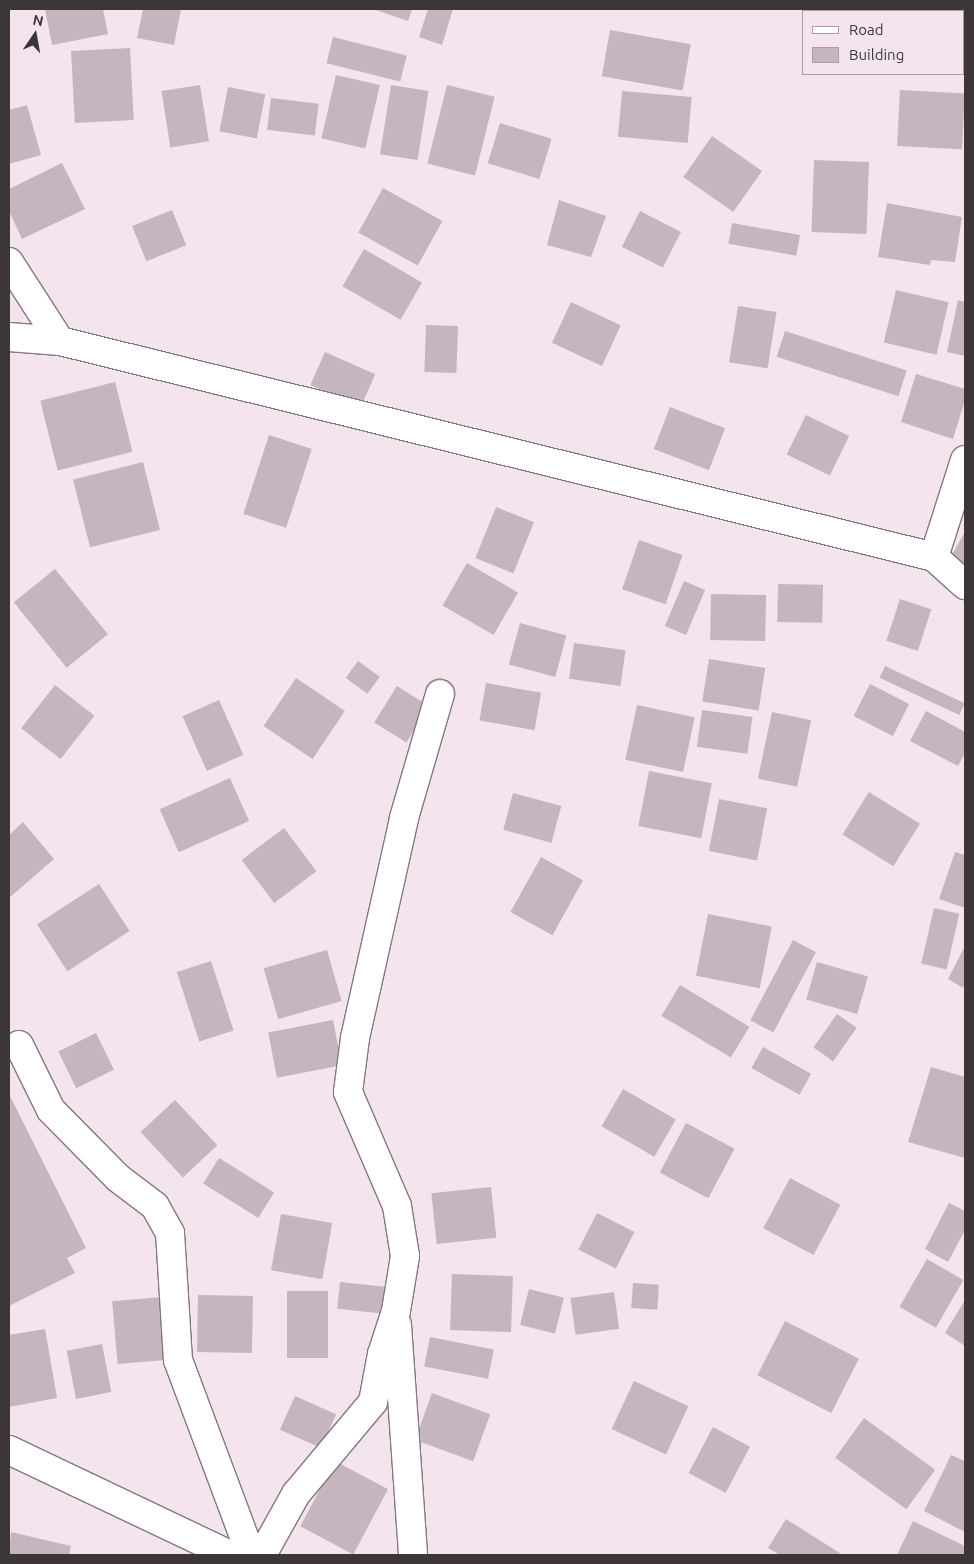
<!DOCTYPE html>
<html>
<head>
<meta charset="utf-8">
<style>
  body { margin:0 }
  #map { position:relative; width:974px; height:1564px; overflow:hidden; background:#f4e4ed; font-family:Ubuntu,sans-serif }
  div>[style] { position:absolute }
  .building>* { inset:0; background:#c5b5be; transform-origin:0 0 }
  .roads { filter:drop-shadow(1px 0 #85777f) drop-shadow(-1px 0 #85777f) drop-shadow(0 1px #85777f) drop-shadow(0 -1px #85777f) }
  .minor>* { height:28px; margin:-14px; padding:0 14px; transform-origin:14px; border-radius:14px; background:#fff }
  span { translate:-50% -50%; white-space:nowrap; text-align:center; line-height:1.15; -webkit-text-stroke:4px #f4e4ed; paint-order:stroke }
  .frame { position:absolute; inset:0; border:10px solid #3c3639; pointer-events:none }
  .legend { position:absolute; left:802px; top:10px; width:162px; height:65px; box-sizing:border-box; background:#f4e4ed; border:1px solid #aa9ea5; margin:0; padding:6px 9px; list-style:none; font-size:15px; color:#3c3639 }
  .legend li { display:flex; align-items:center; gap:10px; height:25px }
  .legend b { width:25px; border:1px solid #aa9ea5 }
  .north { position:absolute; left:10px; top:10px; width:50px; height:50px; -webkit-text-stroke:4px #f4e4ed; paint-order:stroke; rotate:12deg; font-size:14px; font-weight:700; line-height:20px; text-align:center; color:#3c3639 }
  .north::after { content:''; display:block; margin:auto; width:18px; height:22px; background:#3c3639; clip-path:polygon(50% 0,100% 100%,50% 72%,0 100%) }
</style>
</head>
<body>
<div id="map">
  <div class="building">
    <i style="clip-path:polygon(45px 9px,103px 9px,108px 34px,52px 45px)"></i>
    <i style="clip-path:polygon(143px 9px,181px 9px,174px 45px,137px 38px)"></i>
    <i style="clip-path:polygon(373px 9px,412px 9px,408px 21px)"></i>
    <i style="clip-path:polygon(428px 9px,453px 9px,442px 45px,419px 37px)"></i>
    <i style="left:610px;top:30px;width:82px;height:47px;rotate:10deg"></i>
    <i style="left:333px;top:37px;width:76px;height:27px;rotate:14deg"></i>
    <i style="left:130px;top:48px;width:72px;height:59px;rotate:87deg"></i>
    <i style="left:336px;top:75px;width:45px;height:65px;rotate:13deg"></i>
    <i style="left:200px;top:85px;width:57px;height:39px;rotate:81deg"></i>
    <i style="left:391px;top:85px;width:38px;height:70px;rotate:9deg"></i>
    <i style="left:447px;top:85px;width:49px;height:81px;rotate:14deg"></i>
    <i style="left:228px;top:87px;width:38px;height:45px;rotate:11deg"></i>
    <i style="left:900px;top:90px;width:65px;height:56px;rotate:3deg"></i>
    <i style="left:622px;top:91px;width:70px;height:46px;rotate:5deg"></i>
    <i style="left:271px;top:98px;width:48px;height:32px;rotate:7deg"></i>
    <i style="clip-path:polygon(27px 105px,41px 155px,9px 164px,9px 110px)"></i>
    <i style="left:500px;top:123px;width:54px;height:42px;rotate:17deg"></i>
    <i style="left:712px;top:136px;width:61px;height:50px;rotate:35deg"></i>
    <i style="left:814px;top:160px;width:55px;height:72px;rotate:2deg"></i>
    <i style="clip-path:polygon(62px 163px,85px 209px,22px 239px,9px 211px,9px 189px)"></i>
    <i style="left:383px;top:188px;width:68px;height:51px;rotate:29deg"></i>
    <i style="clip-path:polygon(559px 200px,606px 216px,591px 257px,547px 245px)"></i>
    <i style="clip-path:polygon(887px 203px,962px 217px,955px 262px,931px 260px,930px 265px,878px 257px)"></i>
    <i style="left:172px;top:210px;width:38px;height:43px;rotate:68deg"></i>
    <i style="left:640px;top:211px;width:46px;height:40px;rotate:27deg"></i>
    <i style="left:732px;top:223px;width:69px;height:21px;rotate:10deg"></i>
    <i style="left:364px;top:249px;width:67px;height:43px;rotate:30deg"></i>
    <i style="left:896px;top:290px;width:54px;height:54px;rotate:13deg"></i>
    <i style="clip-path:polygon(958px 300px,965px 302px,965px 356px,947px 352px)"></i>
    <i style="left:571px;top:302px;width:55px;height:45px;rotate:25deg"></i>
    <i style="left:738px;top:306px;width:39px;height:57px;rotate:9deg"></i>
    <i style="left:426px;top:325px;width:32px;height:47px;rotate:2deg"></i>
    <i style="left:785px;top:331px;width:128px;height:27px;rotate:18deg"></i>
    <i style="left:325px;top:352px;width:55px;height:36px;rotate:24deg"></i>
    <i style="clip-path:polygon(916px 374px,965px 389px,965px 400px,953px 439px,901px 422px)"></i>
    <i style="left:115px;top:382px;width:72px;height:77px;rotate:76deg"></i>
    <i style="left:670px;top:407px;width:59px;height:45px;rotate:21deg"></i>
    <i style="left:806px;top:415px;width:48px;height:44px;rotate:26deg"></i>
    <i style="left:269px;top:435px;width:45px;height:83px;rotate:18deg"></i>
    <i style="left:143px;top:462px;width:70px;height:72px;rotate:76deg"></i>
    <i style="left:496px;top:507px;width:41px;height:55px;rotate:22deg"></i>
    <i style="clip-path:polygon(965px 532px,965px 567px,950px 558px)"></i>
    <i style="left:639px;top:540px;width:46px;height:52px;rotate:19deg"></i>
    <i style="left:467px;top:563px;width:59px;height:49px;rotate:30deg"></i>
    <i style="left:55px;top:569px;width:84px;height:53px;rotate:51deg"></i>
    <i style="left:684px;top:581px;width:23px;height:49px;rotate:23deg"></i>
    <i style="left:778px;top:584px;width:45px;height:38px;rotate:1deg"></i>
    <i style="left:711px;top:594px;width:55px;height:46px;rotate:1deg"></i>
    <i style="left:900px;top:599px;width:33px;height:44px;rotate:18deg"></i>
    <i style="left:520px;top:623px;width:48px;height:43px;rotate:15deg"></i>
    <i style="left:574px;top:643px;width:52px;height:36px;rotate:8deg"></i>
    <i style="left:709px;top:659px;width:57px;height:43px;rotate:9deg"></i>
    <i style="left:358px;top:661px;width:27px;height:21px;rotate:36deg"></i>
    <i style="left:885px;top:666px;width:88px;height:13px;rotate:25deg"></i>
    <i style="left:296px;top:678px;width:59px;height:58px;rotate:34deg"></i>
    <i style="left:486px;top:683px;width:56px;height:38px;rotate:10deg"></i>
    <i style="left:870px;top:684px;width:44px;height:36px;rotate:27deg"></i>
    <i style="left:55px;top:685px;width:50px;height:55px;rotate:38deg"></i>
    <i style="left:397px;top:686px;width:38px;height:43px;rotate:32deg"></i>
    <i style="left:219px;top:700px;width:60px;height:40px;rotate:66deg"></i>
    <i style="left:637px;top:705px;width:59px;height:56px;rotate:12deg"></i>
    <i style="left:702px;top:710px;width:51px;height:37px;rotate:8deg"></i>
    <i style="clip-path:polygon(926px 711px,965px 732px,965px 753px,958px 766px,910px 741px)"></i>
    <i style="left:772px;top:712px;width:40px;height:68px;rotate:12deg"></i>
    <i style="left:649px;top:771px;width:64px;height:56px;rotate:11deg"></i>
    <i style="left:230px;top:778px;width:47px;height:77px;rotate:66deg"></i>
    <i style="left:869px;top:792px;width:60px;height:50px;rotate:32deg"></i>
    <i style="left:513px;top:793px;width:50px;height:38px;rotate:15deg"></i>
    <i style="left:719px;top:799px;width:49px;height:53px;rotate:11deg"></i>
    <i style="clip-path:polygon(23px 822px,54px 859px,9px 898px,9px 835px)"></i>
    <i style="left:284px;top:828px;width:54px;height:53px;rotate:53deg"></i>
    <i style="clip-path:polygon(955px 852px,965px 855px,965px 908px,939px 899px)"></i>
    <i style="left:541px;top:857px;width:48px;height:63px;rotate:29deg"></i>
    <i style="left:99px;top:884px;width:56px;height:74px;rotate:57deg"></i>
    <i style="left:934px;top:908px;width:26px;height:57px;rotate:13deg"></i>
    <i style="left:708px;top:914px;width:65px;height:63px;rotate:11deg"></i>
    <i style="left:793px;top:940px;width:26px;height:91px;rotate:28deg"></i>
    <i style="clip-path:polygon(965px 946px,965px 983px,963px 988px,948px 979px)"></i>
    <i style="left:327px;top:950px;width:53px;height:66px;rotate:74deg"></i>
    <i style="left:211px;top:961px;width:73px;height:36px;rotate:72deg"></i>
    <i style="left:817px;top:962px;width:53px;height:39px;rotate:16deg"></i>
    <i style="left:680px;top:985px;width:81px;height:36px;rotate:31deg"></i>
    <i style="left:837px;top:1014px;width:24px;height:41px;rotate:35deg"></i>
    <i style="left:333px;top:1020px;width:46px;height:66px;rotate:79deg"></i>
    <i style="left:96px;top:1033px;width:41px;height:42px;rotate:64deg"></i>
    <i style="left:763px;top:1047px;width:55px;height:24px;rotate:29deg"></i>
    <i style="clip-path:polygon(931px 1067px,965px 1077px,965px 1158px,908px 1142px)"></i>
    <i style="left:623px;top:1089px;width:61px;height:43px;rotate:30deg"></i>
    <i style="clip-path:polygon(9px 1094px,86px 1248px,67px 1258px,75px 1273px,9px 1306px)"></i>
    <i style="left:175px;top:1100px;width:62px;height:47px;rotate:47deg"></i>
    <i style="left:686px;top:1123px;width:55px;height:56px;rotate:28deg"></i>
    <i style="left:219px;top:1158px;width:65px;height:30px;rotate:32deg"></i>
    <i style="left:790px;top:1178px;width:57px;height:57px;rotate:28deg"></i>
    <i style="left:491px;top:1187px;width:51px;height:60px;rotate:84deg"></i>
    <i style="clip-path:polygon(949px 1203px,965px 1211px,965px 1230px,948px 1262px,925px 1249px)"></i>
    <i style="left:597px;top:1213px;width:42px;height:41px;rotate:27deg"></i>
    <i style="left:281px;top:1214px;width:52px;height:57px;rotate:10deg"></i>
    <i style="left:927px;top:1259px;width:42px;height:55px;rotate:30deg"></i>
    <i style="left:452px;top:1274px;width:61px;height:56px;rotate:2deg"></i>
    <i style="left:340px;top:1282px;width:45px;height:27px;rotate:6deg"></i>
    <i style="left:633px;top:1283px;width:26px;height:25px;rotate:4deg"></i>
    <i style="left:529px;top:1289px;width:36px;height:37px;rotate:14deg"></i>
    <i style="left:287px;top:1291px;width:41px;height:67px"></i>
    <i style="left:614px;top:1292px;width:37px;height:44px;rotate:82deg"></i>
    <i style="left:198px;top:1295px;width:55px;height:57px;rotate:1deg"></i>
    <i style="left:162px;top:1297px;width:63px;height:50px;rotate:85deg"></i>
    <i style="clip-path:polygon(965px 1300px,965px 1346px,945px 1333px)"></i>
    <i style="left:785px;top:1321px;width:83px;height:61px;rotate:27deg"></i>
    <i style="clip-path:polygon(45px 1329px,57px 1398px,9px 1407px,9px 1335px)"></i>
    <i style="left:430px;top:1337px;width:65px;height:30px;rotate:11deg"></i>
    <i style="left:102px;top:1344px;width:49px;height:36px;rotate:79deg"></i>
    <i style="left:634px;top:1381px;width:60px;height:53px;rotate:25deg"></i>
    <i style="left:432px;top:1393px;width:62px;height:50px;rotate:20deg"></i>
    <i style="left:295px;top:1396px;width:45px;height:37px;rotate:24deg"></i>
    <i style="left:864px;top:1418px;width:88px;height:49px;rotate:36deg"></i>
    <i style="left:713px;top:1427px;width:42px;height:52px;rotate:28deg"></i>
    <i style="clip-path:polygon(951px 1455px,965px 1461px,965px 1532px,924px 1511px)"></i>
    <i style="left:335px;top:1461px;width:60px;height:74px;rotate:28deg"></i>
    <i style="clip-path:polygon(786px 1519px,843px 1555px,780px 1555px,768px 1548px)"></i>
    <i style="clip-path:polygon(913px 1521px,965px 1546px,965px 1555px,897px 1555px)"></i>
    <i style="clip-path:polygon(11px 1532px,71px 1546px,69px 1555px,9px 1555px)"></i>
  </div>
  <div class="roads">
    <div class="minor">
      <i style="left:921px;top:9px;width:12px;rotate:9deg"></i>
      <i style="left:963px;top:18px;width:2px"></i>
      <i style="left:9px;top:262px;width:94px;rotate:57.2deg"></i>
      <i style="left:9px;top:337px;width:51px;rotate:4.5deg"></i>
      <i style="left:60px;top:341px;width:900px;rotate:13.88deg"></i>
      <i style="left:934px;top:557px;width:42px;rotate:42.1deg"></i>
      <i style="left:934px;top:557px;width:102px;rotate:-72.3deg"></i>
      <i style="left:19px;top:1045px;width:72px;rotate:63.8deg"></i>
      <i style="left:51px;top:1110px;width:95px;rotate:45.4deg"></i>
      <i style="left:118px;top:1178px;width:46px;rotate:37.1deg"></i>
      <i style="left:155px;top:1206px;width:31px;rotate:61deg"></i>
      <i style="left:170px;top:1233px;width:127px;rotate:86.4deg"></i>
      <i style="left:178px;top:1360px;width:208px;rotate:69.5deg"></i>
      <i style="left:397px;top:1325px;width:231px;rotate:86deg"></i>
      <i style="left:9px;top:1450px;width:245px;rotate:25.4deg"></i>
      <i style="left:262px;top:1555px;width:70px;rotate:-60.9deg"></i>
      <i style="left:296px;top:1494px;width:120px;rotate:-50.1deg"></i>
      <i style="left:373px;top:1402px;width:49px;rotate:-79.4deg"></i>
      <i style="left:382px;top:1354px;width:45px;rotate:-72deg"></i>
      <i style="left:396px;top:1311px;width:56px;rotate:-80.7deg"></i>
      <i style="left:405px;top:1256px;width:51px;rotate:-99.1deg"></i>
      <i style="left:397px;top:1206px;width:124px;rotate:-113.3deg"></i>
      <i style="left:348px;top:1092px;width:54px;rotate:-82.6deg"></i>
      <i style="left:355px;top:1038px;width:225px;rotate:-77.4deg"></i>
      <i style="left:404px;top:818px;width:129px;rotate:-73.8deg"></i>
    </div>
  </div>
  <div class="frame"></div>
  <ul class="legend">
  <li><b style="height:6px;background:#fff"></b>Road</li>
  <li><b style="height:14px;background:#c5b5be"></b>Building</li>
  </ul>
  <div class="north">N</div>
</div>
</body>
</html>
